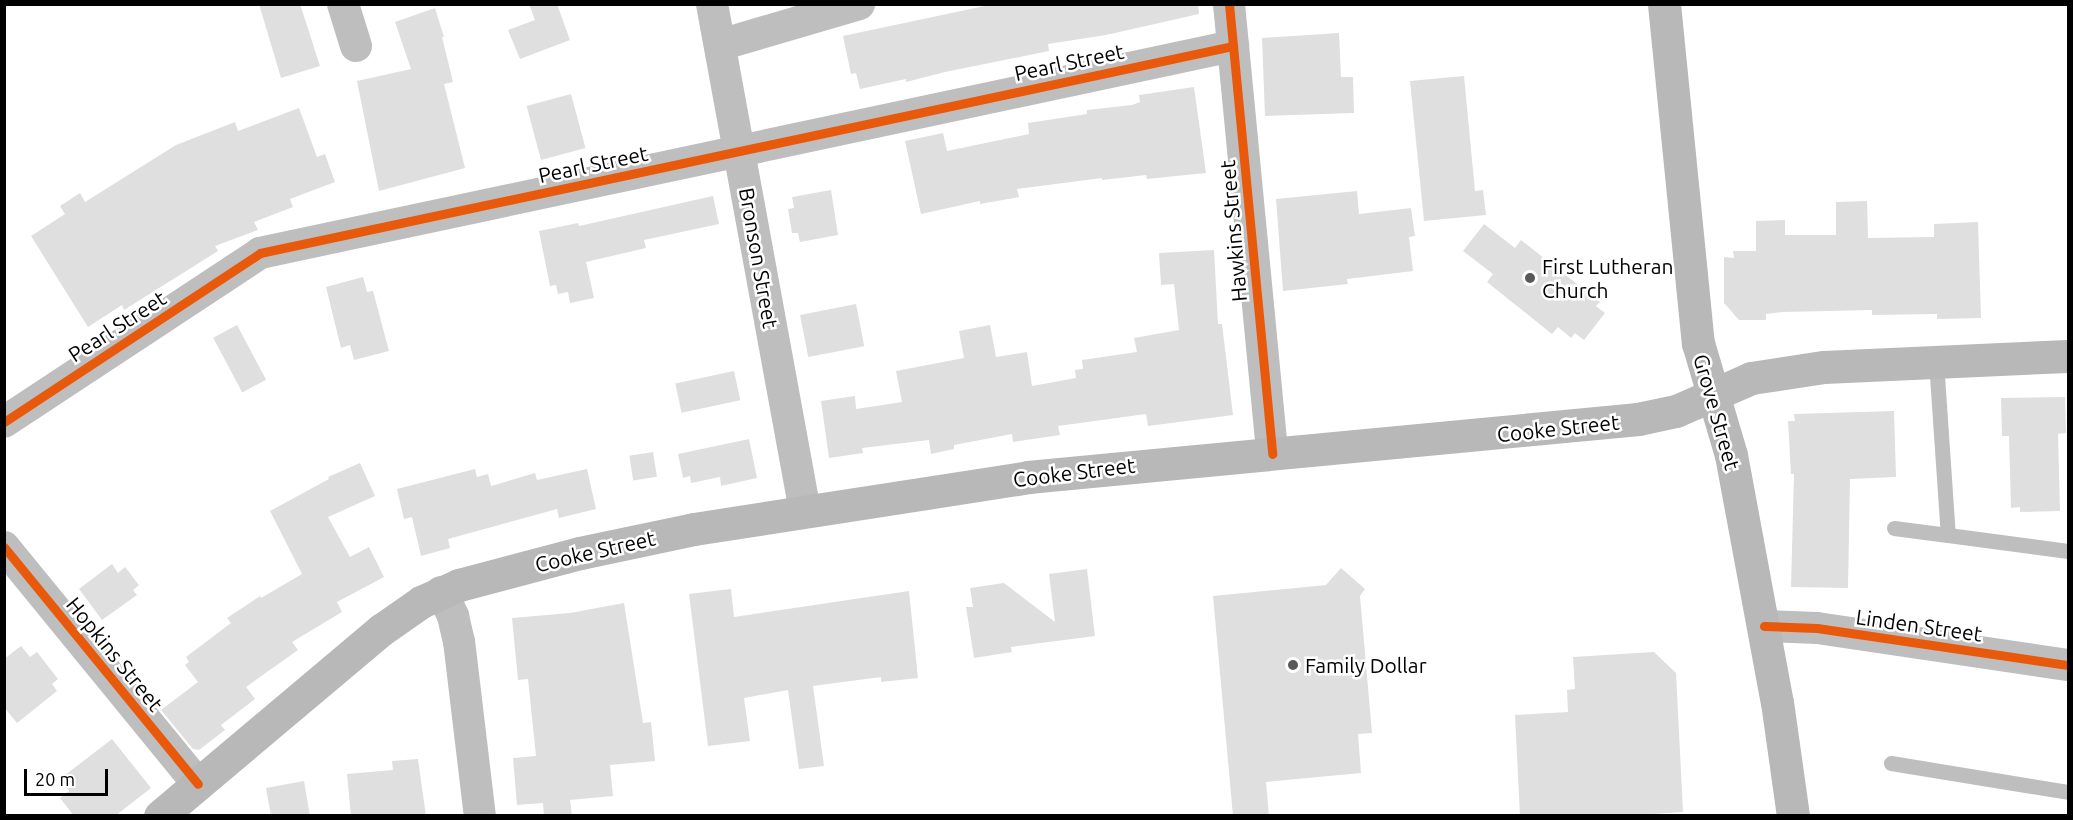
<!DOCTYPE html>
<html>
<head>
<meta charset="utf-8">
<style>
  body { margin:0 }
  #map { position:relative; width:2073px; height:820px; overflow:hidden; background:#fff; font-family:Ubuntu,sans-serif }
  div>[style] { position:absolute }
  .building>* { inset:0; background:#dfdfdf; transform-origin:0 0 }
  .service>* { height:15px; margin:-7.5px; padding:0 7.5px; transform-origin:7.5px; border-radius:7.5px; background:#bebebe }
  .minor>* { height:32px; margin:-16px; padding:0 16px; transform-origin:16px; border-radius:16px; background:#bebebe }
  .secondary>* { height:33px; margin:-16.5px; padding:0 16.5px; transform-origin:16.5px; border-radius:16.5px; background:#b8b8b8 }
  .cycleway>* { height:9px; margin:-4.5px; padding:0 4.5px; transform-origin:4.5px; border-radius:4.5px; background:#e8590c }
  .dots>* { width:16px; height:16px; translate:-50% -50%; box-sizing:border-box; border:3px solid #fff; border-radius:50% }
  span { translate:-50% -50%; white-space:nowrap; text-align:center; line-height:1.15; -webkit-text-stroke:5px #fff; paint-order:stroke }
  .street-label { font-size:21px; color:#000 }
  .poi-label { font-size:21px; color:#000 }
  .left { translate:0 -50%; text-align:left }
  .frame { position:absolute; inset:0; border:6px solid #000; pointer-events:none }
  .scale { position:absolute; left:24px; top:769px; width:84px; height:27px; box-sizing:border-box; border:3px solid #000; border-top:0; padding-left:8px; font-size:18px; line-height:21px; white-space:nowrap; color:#000; -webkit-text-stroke:4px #fff; paint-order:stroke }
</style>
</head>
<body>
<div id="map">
  <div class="building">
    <i style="clip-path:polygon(259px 4px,300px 4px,320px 66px,281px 78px)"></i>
    <i style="clip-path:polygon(529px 4px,557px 4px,570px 40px,520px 59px,508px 30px,535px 20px)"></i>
    <i style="clip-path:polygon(994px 4px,1198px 4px,1199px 14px,1106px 35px,1048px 44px,1049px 51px,945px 72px,906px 82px,906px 79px,860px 89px,856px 73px,851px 74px,843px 36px)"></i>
    <i style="clip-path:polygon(435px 8px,444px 37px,442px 37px,453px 82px,444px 84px,465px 168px,379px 191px,357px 81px,411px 69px,395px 22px)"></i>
    <i style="clip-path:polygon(1339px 33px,1341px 77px,1353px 77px,1354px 113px,1265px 116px,1262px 38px)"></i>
    <i style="clip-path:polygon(1464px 76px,1475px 191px,1483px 190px,1486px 215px,1424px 221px,1410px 81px)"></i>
    <i style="clip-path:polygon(1194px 87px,1206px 173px,1147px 179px,1146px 175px,1102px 180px,1102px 178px,1017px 189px,1019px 197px,980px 204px,980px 201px,921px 214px,905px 141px,943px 133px,947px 151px,1029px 134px,1028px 123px,1087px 114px,1087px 110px,1132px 105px,1140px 102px,1139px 95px)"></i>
    <i style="left:571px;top:94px;width:56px;height:46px;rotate:75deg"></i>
    <i style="clip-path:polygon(299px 108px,317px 157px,325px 154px,335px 182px,290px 199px,293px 207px,254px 222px,258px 230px,215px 246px,218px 251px,124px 310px,122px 305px,88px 327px,31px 236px,65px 214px,60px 206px,80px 193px,85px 202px,176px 145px,235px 122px,238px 131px)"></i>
    <i style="clip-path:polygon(831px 190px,838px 235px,800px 242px,798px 233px,792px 233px,788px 209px,794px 208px,792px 197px)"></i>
    <i style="clip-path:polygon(1357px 191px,1359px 214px,1411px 208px,1415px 236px,1409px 237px,1413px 271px,1347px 279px,1348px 284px,1283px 291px,1276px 199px)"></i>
    <i style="clip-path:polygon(713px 196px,719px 224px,644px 240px,646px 248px,586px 262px,594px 298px,570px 303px,568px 292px,558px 294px,556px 285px,550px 286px,539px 231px,578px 223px,579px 226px)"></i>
    <i style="clip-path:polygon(1867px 201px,1868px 238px,1934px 237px,1934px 224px,1978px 222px,1981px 318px,1937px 319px,1937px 314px,1872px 315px,1872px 310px,1783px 312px,1766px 314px,1766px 320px,1739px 320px,1724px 303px,1724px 257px,1734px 258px,1733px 251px,1756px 251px,1756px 221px,1785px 220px,1785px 235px,1836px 235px,1836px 202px)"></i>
    <i style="clip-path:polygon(1484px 224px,1515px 248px,1521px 240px,1600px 302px,1596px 306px,1605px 313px,1584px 340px,1575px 333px,1571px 338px,1558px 327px,1552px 334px,1487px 282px,1493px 274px,1463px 251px)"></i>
    <i style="clip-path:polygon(1214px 250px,1218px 324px,1222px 324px,1233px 415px,1148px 426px,1146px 414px,1058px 426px,1060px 435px,1013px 442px,1012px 434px,954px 445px,954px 449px,931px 454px,929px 440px,862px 448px,863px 453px,829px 458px,821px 401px,855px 396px,856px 409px,902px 402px,896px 371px,964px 358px,959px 331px,990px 325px,996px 357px,1027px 352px,1032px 386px,1076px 378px,1075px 370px,1083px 369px,1082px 360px,1137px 352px,1134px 338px,1179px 330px,1174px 284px,1161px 285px,1159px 253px)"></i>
    <i style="clip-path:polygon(363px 277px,367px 292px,373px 291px,389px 351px,354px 360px,350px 345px,341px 348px,326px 287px)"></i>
    <i style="left:856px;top:304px;width:43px;height:57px;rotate:79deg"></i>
    <i style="left:237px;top:325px;width:62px;height:27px;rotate:62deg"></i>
    <i style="left:734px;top:371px;width:30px;height:60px;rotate:78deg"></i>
    <i style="clip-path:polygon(2065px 397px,2066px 433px,2058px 434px,2060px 511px,2020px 512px,2020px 507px,2011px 508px,2009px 436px,2002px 436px,2001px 398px)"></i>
    <i style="clip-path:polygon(1894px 411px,1896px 477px,1850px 479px,1848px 588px,1791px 587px,1794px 474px,1791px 474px,1788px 421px,1795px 421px,1794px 414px)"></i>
    <i style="clip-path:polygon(749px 439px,757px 478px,721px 486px,720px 477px,691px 483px,690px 476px,683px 478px,678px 454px)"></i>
    <i style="left:653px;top:452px;width:25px;height:24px;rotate:81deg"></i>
    <i style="clip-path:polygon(360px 463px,375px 496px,328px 517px,350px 557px,369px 547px,384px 577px,337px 602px,342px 612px,292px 642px,298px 650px,246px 687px,255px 699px,221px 725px,225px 730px,199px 750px,193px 749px,161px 710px,198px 682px,185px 665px,189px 662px,186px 657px,231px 623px,227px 618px,260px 596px,261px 598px,302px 574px,270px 511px,329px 479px,328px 477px)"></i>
    <i style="clip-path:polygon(475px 469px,477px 477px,488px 474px,491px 486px,535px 473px,537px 480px,587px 469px,596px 509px,559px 518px,557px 509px,448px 539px,450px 548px,421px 556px,412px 517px,404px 519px,397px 489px)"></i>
    <i style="clip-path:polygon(112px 564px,118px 573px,125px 567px,139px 585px,133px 590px,137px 595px,102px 620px,79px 589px)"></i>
    <i style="clip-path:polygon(1341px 568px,1365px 589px,1360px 596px,1372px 733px,1358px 734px,1361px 773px,1266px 782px,1269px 816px,1233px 816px,1213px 596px,1326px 585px)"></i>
    <i style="clip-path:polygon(1087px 569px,1095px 636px,1011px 647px,1012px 652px,974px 658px,966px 607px,973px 607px,970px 588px,1004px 583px,1055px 622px,1049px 574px)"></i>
    <i style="clip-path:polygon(731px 589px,734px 617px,909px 591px,918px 678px,881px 682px,881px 677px,813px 686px,824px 766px,799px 769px,788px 690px,744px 698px,750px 741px,708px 746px,689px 594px)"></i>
    <i style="clip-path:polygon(624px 603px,643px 723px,651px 722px,655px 761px,610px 765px,613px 796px,570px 800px,572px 816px,544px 816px,543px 803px,517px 805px,513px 758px,536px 756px,528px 679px,518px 680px,512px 618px,570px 613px)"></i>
    <i style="clip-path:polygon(21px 646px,30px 657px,37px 652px,58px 679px,52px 684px,57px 691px,17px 723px,4px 707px,4px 659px)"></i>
    <i style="clip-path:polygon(1654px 652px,1676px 673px,1683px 812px,1622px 816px,1520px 816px,1515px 715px,1568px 712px,1567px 690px,1575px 689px,1573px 657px)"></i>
    <i style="clip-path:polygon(112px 739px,151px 788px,115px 816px,74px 816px,60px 798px,69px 791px,60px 779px)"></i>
    <i style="clip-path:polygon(418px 759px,426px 816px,351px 816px,347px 774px,393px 770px,392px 761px)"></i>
    <i style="clip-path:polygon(304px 781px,310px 816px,271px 816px,266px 788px)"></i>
  </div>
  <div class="service">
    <i style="left:1936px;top:361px;width:174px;rotate:86.1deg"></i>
    <i style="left:1948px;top:535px;width:121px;rotate:7.6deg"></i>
    <i style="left:1894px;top:528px;width:54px;rotate:7.4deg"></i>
    <i style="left:1891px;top:763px;width:179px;rotate:9.3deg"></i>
  </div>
  <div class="minor">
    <i style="left:343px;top:4px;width:44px;rotate:72.8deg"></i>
    <i style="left:712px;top:4px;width:515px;rotate:79.61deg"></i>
    <i style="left:1229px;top:4px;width:452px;rotate:84.5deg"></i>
    <i style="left:720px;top:45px;width:145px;rotate:-16.4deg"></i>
    <i style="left:4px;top:422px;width:307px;rotate:-33.4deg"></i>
    <i style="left:260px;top:253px;width:995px;rotate:-12.01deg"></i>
    <i style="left:4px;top:547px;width:306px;rotate:50.7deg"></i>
    <i style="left:441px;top:592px;width:27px;rotate:63deg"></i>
    <i style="left:453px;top:616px;width:26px;rotate:77deg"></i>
    <i style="left:459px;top:641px;width:176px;rotate:83.2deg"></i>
    <i style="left:1764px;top:626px;width:53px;rotate:2.2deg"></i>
    <i style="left:1817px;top:628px;width:254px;rotate:8.4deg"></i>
  </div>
  <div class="secondary">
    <i style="left:1664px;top:4px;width:341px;rotate:84.3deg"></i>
    <i style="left:1698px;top:343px;width:117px;rotate:73.6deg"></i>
    <i style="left:1731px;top:455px;width:251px;rotate:79.5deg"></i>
    <i style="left:1777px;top:702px;width:115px;rotate:82deg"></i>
    <i style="left:160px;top:816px;width:289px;rotate:-40.1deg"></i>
    <i style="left:381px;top:630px;width:49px;rotate:-35deg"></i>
    <i style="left:421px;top:602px;width:42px;rotate:-24.1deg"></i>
    <i style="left:459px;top:585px;width:125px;rotate:-14.8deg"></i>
    <i style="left:580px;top:553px;width:116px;rotate:-11.9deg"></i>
    <i style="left:694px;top:529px;width:338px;rotate:-8.8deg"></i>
    <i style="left:1028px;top:477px;width:613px;rotate:-5.43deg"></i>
    <i style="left:1638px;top:419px;width:39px;rotate:-12deg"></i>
    <i style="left:1676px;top:411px;width:82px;rotate:-23.7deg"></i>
    <i style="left:1751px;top:378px;width:74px;rotate:-8.6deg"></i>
    <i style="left:1824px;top:367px;width:244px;rotate:-2.6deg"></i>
  </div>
  <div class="cycleway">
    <i style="left:1229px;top:4px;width:452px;rotate:84.5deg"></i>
    <i style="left:4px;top:422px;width:307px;rotate:-33.4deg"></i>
    <i style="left:260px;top:253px;width:995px;rotate:-12.01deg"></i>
    <i style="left:4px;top:547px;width:306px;rotate:50.7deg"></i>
    <i style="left:1764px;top:626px;width:53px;rotate:2.2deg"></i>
    <i style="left:1817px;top:628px;width:254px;rotate:8.4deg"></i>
  </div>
  <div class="dots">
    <i style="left:1530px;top:278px;background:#595959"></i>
    <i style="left:1293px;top:665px;background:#595959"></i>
  </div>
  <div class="street-label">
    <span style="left:1069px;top:62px;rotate:-12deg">Pearl Street</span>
    <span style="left:593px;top:164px;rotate:-12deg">Pearl Street</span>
    <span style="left:1233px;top:231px;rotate:-95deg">Hawkins Street</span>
    <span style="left:759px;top:258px;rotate:80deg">Bronson Street</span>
    <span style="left:117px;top:326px;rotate:-33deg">Pearl Street</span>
    <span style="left:1717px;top:412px;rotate:74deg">Grove Street</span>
    <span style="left:1558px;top:428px;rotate:-6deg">Cooke Street</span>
    <span style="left:1074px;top:472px;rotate:-7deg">Cooke Street</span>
    <span style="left:595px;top:551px;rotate:-13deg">Cooke Street</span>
    <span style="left:1919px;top:625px;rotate:8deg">Linden Street</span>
    <span style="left:115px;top:654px;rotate:51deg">Hopkins Street</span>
  </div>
  <div class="poi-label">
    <span class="left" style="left:1542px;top:278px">First Lutheran<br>Church</span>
    <span class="left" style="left:1305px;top:665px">Family Dollar</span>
  </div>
  <div class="frame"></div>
  <div class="scale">20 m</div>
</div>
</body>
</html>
